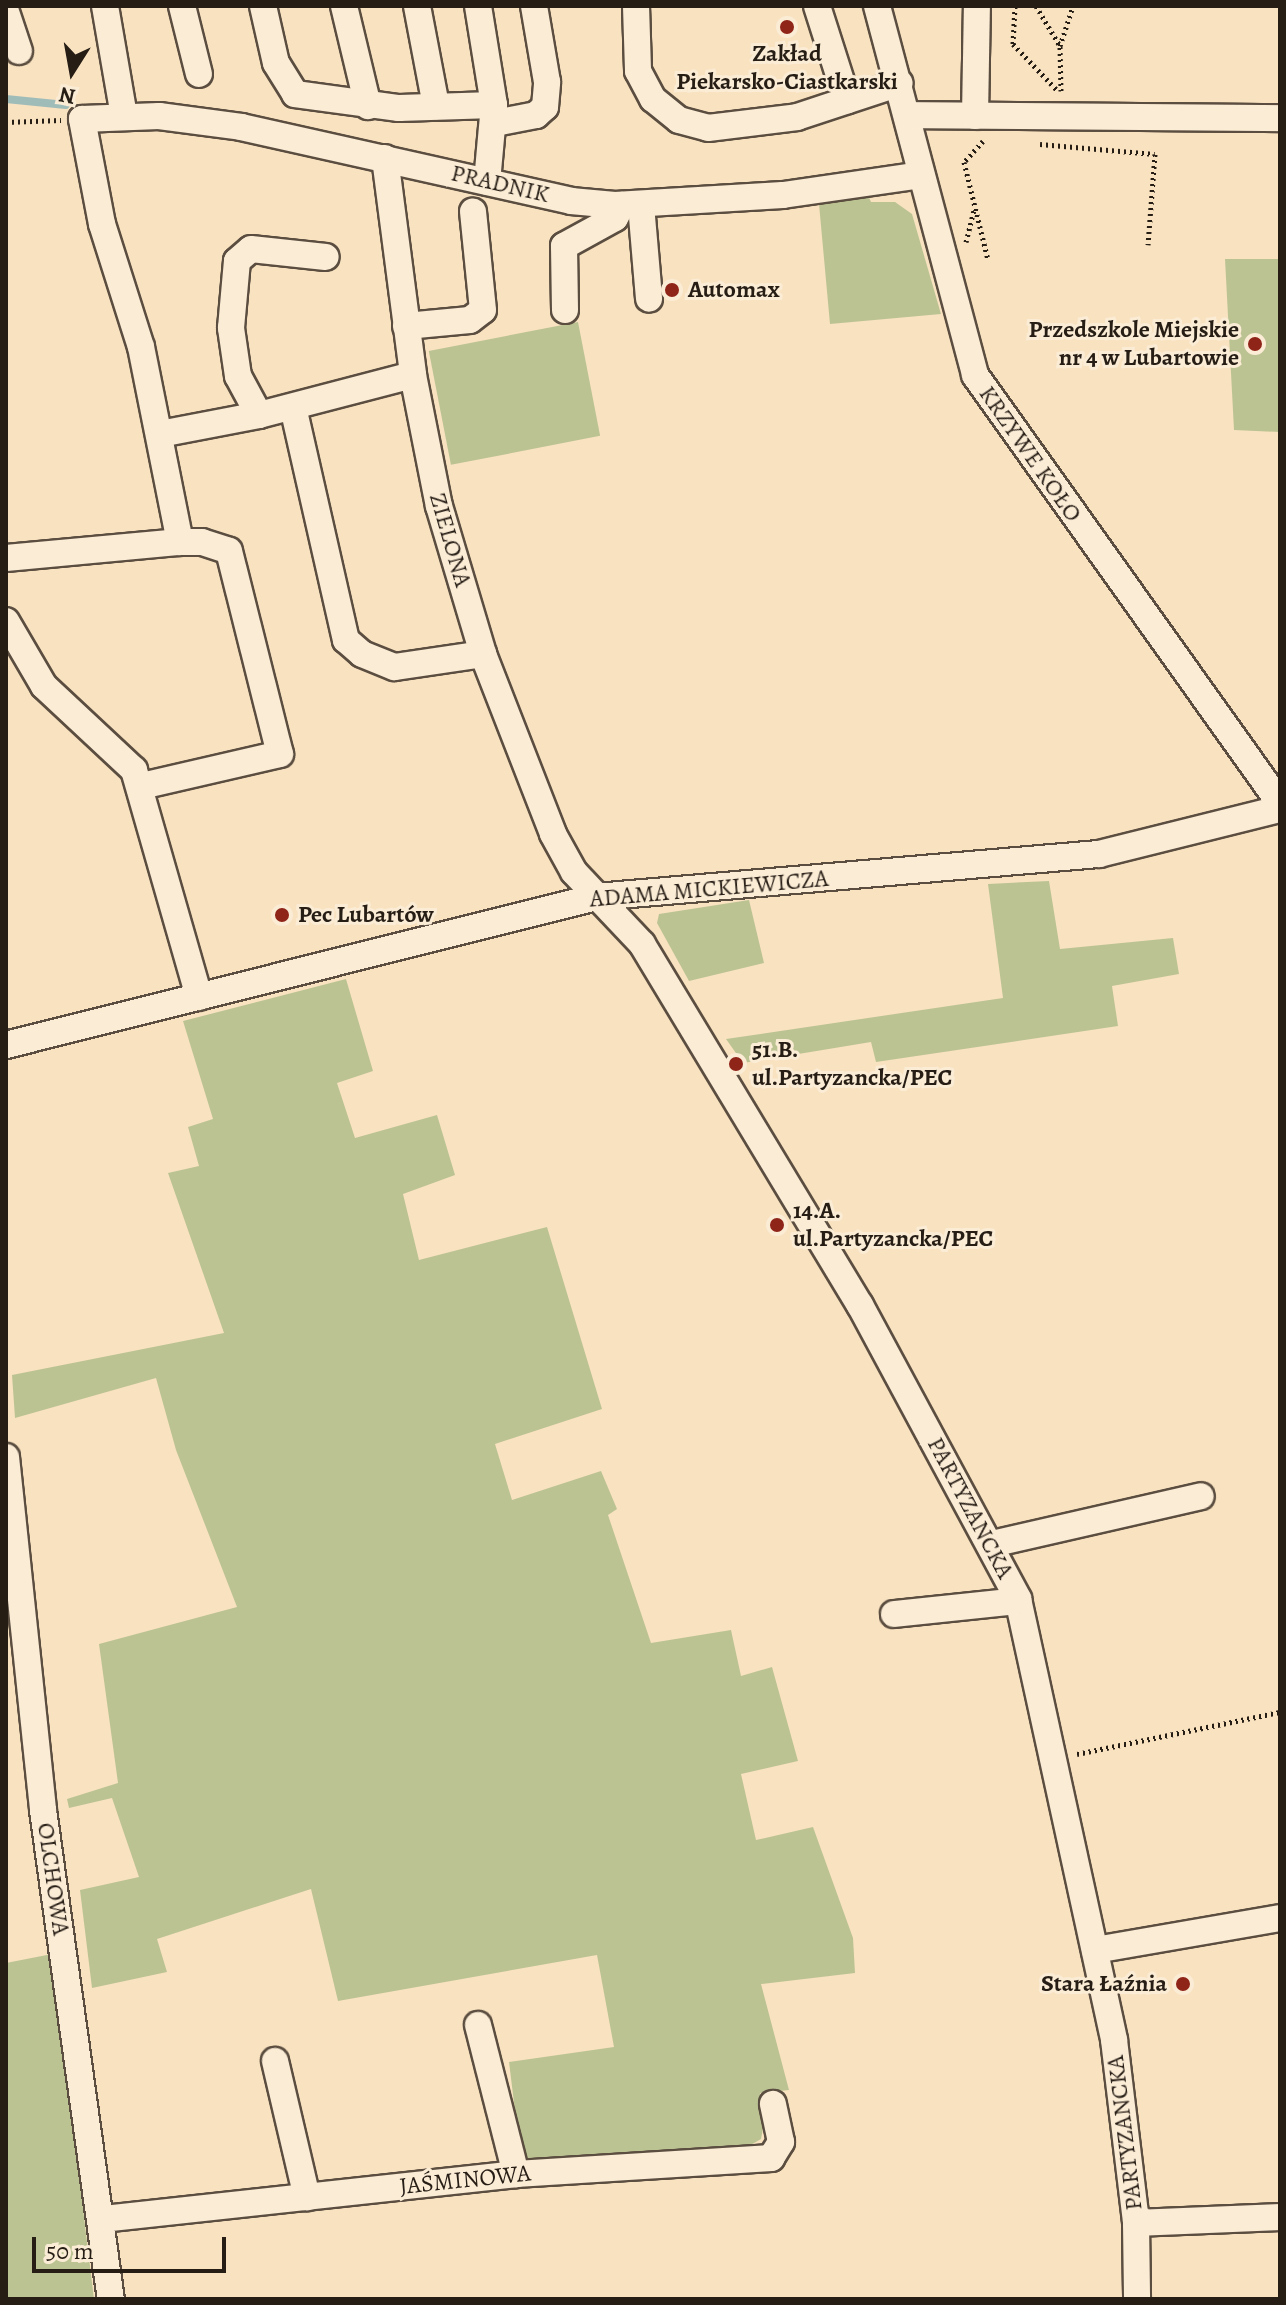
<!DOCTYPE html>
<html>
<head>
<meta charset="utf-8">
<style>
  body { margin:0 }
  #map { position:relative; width:1286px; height:2305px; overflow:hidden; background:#f9e2c0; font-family:Alegreya,serif }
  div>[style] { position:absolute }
  .green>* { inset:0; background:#bcc393; transform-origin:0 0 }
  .stream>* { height:8px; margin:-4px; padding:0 4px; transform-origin:4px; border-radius:4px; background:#a0bcb9 }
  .path>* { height:5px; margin-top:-2.5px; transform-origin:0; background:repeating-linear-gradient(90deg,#261d15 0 2px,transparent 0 6px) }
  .roads { filter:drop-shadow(2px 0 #5b4e40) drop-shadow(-2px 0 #5b4e40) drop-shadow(0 2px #5b4e40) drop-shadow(0 -2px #5b4e40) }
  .minor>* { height:26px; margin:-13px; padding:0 13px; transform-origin:13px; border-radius:13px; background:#fbecd6 }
  .dots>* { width:22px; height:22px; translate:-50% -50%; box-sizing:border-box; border:4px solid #fbecd6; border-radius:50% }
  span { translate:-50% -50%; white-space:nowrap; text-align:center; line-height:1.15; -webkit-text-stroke:6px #fbecd6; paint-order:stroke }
  .poi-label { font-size:24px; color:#261d15; font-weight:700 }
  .left { translate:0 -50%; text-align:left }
  .right { translate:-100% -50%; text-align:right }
  .street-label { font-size:24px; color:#261d15 }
  .frame { position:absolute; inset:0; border:8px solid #261d15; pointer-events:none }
  .north { position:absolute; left:32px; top:32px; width:80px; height:80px; -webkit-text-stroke:6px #fbecd6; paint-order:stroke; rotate:191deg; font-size:22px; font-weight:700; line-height:32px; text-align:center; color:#261d15 }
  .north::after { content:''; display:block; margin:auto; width:28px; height:36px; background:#261d15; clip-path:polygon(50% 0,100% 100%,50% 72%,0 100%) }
  .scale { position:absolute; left:32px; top:2237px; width:194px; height:36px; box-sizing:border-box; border:4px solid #261d15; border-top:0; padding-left:10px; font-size:24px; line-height:28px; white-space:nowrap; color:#261d15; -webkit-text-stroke:6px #fbecd6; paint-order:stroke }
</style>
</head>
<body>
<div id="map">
  <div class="green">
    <i style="clip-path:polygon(868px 195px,871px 202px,895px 202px,912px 214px,941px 314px,830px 324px,819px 204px)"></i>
    <i style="clip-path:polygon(1225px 259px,1280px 259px,1280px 432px,1234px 430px)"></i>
    <i style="left:578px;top:322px;width:116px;height:152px;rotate:79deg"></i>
    <i style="clip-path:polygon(1049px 881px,1060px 949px,1173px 938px,1179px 974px,1112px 986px,1118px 1026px,876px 1062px,871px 1042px,743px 1063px,726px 1039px,1003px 998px,988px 884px)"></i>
    <i style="clip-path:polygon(749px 900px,764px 963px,689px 981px,657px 923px,659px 914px)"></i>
    <i style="clip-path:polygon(346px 979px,373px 1071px,337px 1083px,355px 1138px,437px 1115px,455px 1175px,403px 1194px,419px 1260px,547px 1227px,602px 1409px,495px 1444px,512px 1500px,601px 1471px,617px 1509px,608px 1515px,651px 1643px,731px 1630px,741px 1676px,772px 1667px,798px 1761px,741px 1774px,756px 1840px,813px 1827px,853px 1938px,855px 1973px,761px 1984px,789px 2090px,760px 2093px,765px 2118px,761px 2139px,742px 2150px,529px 2161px,518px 2135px,509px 2062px,614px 2047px,597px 1955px,338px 2001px,311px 1889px,157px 1939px,167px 1972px,92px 1988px,80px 1890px,139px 1877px,112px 1798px,69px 1808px,67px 1799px,118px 1783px,99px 1644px,237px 1607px,176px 1450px,156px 1378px,15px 1418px,12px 1375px,224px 1333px,168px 1173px,199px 1166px,188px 1127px,213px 1119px,183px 1021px)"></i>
    <i style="clip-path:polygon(52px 1954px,94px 2299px,6px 2299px,6px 1963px)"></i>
  </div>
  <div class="stream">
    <i style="left:6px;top:99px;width:60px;rotate:5.7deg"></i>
  </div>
  <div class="path">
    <i style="left:1015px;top:6px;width:38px;rotate:93deg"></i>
    <i style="left:1013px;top:44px;width:64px;rotate:46.3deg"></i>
    <i style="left:1036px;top:6px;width:47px;rotate:59deg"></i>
    <i style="left:1061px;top:91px;width:45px;rotate:-91.3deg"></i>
    <i style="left:1060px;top:46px;width:42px;rotate:-72deg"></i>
    <i style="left:6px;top:122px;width:55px;rotate:-2.1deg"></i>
    <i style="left:983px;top:141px;width:28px;rotate:132deg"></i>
    <i style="left:964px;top:162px;width:101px;rotate:76.2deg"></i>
    <i style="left:1040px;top:144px;width:115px;rotate:5deg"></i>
    <i style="left:1155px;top:154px;width:91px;rotate:94.4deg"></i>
    <i style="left:966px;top:242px;width:34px;rotate:-76deg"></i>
    <i style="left:1077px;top:1754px;width:207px;rotate:-11.7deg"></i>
  </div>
  <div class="roads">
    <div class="minor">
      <i style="left:105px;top:6px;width:112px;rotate:80.2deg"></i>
      <i style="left:182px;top:6px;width:70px;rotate:76deg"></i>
      <i style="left:263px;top:6px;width:58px;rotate:77.2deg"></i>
      <i style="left:276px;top:63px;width:36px;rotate:58deg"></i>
      <i style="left:295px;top:94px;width:105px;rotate:7.7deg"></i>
      <i style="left:399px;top:108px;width:95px;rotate:-1.8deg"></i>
      <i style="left:344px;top:6px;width:103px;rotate:76.5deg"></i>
      <i style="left:417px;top:6px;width:102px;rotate:79.2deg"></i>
      <i style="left:478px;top:6px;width:100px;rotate:80.8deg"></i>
      <i style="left:494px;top:105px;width:77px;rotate:95.2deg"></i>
      <i style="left:636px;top:6px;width:65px;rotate:88.2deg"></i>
      <i style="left:638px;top:71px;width:32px;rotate:62deg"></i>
      <i style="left:653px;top:99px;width:33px;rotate:39deg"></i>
      <i style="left:679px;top:120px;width:30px;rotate:15deg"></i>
      <i style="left:708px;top:128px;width:90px;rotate:-7deg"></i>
      <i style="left:797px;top:117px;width:108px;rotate:-18.3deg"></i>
      <i style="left:817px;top:6px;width:99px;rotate:72.3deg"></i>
      <i style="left:877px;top:6px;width:382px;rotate:75.1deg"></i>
      <i style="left:975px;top:375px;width:526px;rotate:54.53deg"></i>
      <i style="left:6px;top:12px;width:41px;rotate:71.6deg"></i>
      <i style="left:909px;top:115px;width:371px;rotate:0.5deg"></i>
      <i style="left:975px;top:116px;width:110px;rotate:-89deg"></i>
      <i style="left:495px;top:123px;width:42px;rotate:-11deg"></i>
      <i style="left:536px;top:115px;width:12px;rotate:-42deg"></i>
      <i style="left:545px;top:107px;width:25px;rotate:-85deg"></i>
      <i style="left:547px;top:82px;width:77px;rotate:-99.7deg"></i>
      <i style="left:385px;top:158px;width:219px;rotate:82.6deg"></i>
      <i style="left:413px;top:375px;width:134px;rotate:78.8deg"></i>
      <i style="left:439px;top:506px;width:154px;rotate:73.4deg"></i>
      <i style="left:483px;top:654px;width:193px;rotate:68.7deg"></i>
      <i style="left:553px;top:834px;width:43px;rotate:61.1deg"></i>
      <i style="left:574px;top:872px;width:99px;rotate:46.6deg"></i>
      <i style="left:642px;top:944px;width:422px;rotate:58.9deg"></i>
      <i style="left:860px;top:1305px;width:334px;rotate:61.7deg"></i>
      <i style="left:1018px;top:1599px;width:451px;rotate:77.7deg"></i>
      <i style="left:1114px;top:2040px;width:184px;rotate:83.1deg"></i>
      <i style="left:1136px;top:2223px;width:76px;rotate:89.2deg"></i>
      <i style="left:641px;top:205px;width:94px;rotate:85.1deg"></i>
      <i style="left:565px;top:310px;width:64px;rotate:-90.9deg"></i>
      <i style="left:564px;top:246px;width:58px;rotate:-28.8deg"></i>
      <i style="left:615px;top:218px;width:15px;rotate:-62deg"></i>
      <i style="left:406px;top:326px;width:64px;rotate:-5.4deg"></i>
      <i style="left:470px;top:320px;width:16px;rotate:-38deg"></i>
      <i style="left:483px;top:310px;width:99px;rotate:-95.8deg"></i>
      <i style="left:293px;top:407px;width:239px;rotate:77.2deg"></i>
      <i style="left:346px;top:640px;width:21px;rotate:41deg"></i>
      <i style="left:362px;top:654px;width:35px;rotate:22deg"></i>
      <i style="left:395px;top:667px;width:89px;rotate:-8.4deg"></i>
      <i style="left:259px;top:415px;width:44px;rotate:-118.3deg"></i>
      <i style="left:238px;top:376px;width:49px;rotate:-98.3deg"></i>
      <i style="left:231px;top:328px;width:67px;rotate:-84.9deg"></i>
      <i style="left:237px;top:261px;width:18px;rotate:-41deg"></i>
      <i style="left:251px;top:249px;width:75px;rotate:6.1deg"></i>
      <i style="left:160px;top:434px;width:101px;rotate:-10.9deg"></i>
      <i style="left:259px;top:415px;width:159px;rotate:-14.6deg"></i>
      <i style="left:180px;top:542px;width:199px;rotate:-101.3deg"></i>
      <i style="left:141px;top:347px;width:129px;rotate:-107.6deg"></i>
      <i style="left:102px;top:224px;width:107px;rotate:-100.8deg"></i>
      <i style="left:82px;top:119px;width:77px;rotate:-2.2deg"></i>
      <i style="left:159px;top:116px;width:83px;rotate:7.6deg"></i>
      <i style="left:241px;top:127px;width:338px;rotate:12.6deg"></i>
      <i style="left:571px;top:201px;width:44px;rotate:5.2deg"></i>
      <i style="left:615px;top:205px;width:168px;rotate:-3.4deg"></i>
      <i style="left:783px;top:195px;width:139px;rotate:-8.2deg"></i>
      <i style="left:6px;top:558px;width:175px;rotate:-5.3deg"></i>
      <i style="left:180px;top:542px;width:22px"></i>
      <i style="left:202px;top:542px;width:28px;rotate:18deg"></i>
      <i style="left:229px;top:551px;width:209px;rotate:75.9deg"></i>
      <i style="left:280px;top:754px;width:143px;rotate:167deg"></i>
      <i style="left:6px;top:621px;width:75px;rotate:59.7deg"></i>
      <i style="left:44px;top:686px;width:123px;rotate:43deg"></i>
      <i style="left:134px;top:770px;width:236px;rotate:74deg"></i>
      <i style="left:6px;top:1045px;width:608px;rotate:-14.08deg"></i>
      <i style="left:596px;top:897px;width:505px;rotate:-4.89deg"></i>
      <i style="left:1099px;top:854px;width:187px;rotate:-14deg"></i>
      <i style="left:6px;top:1457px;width:355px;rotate:84deg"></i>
      <i style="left:43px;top:1810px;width:494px;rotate:82.1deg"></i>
      <i style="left:992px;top:1544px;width:214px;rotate:-12.9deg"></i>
      <i style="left:894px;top:1614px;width:125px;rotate:-6deg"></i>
      <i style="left:1095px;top:1950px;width:188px;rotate:-9.8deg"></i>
      <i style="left:478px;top:2025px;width:154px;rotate:75.7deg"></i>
      <i style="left:275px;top:2061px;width:140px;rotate:76.8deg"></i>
      <i style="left:103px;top:2219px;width:415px;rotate:-6.2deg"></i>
      <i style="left:516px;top:2174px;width:256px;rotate:-3.6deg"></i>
      <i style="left:771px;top:2158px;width:19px;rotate:-58deg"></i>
      <i style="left:781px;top:2142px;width:39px;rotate:-102deg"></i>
      <i style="left:1136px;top:2223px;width:144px;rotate:-2.4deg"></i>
    </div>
  </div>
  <div class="dots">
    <i style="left:787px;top:27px;background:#8f2418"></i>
    <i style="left:672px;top:290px;background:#8f2418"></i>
    <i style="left:1255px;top:344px;background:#8f2418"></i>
    <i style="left:282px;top:915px;background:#8f2418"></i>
    <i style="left:736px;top:1064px;background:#8f2418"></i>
    <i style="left:777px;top:1225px;background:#8f2418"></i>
    <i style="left:1183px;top:1984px;background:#8f2418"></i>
  </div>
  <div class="poi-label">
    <span style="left:787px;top:68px">Zakład<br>Piekarsko-Ciastkarski</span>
    <span class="left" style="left:688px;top:290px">Automax</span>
    <span class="right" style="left:1239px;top:344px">Przedszkole Miejskie<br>nr 4 w Lubartowie</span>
    <span class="left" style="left:298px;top:915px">Pec Lubartów</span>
    <span class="left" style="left:752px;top:1064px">51.B.<br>ul.Partyzancka/PEC</span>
    <span class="left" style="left:793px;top:1225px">14.A.<br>ul.Partyzancka/PEC</span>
    <span class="right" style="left:1167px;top:1984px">Stara Łaźnia</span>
  </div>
  <div class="street-label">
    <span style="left:500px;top:184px;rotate:13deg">PRADNIK</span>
    <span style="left:1030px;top:454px;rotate:55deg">KRZYWE KOŁO</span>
    <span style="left:450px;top:540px;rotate:74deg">ZIELONA</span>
    <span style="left:709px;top:889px;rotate:-5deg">ADAMA MICKIEWICZA</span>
    <span style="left:970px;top:1508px;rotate:62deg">PARTYZANCKA</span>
    <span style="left:53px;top:1879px;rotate:82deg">OLCHOWA</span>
    <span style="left:1125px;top:2133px;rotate:-97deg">PARTYZANCKA</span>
    <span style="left:465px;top:2180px;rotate:-6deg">JAŚMINOWA</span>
  </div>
  <div class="frame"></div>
  <div class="north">N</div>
  <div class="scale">50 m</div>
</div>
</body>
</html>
